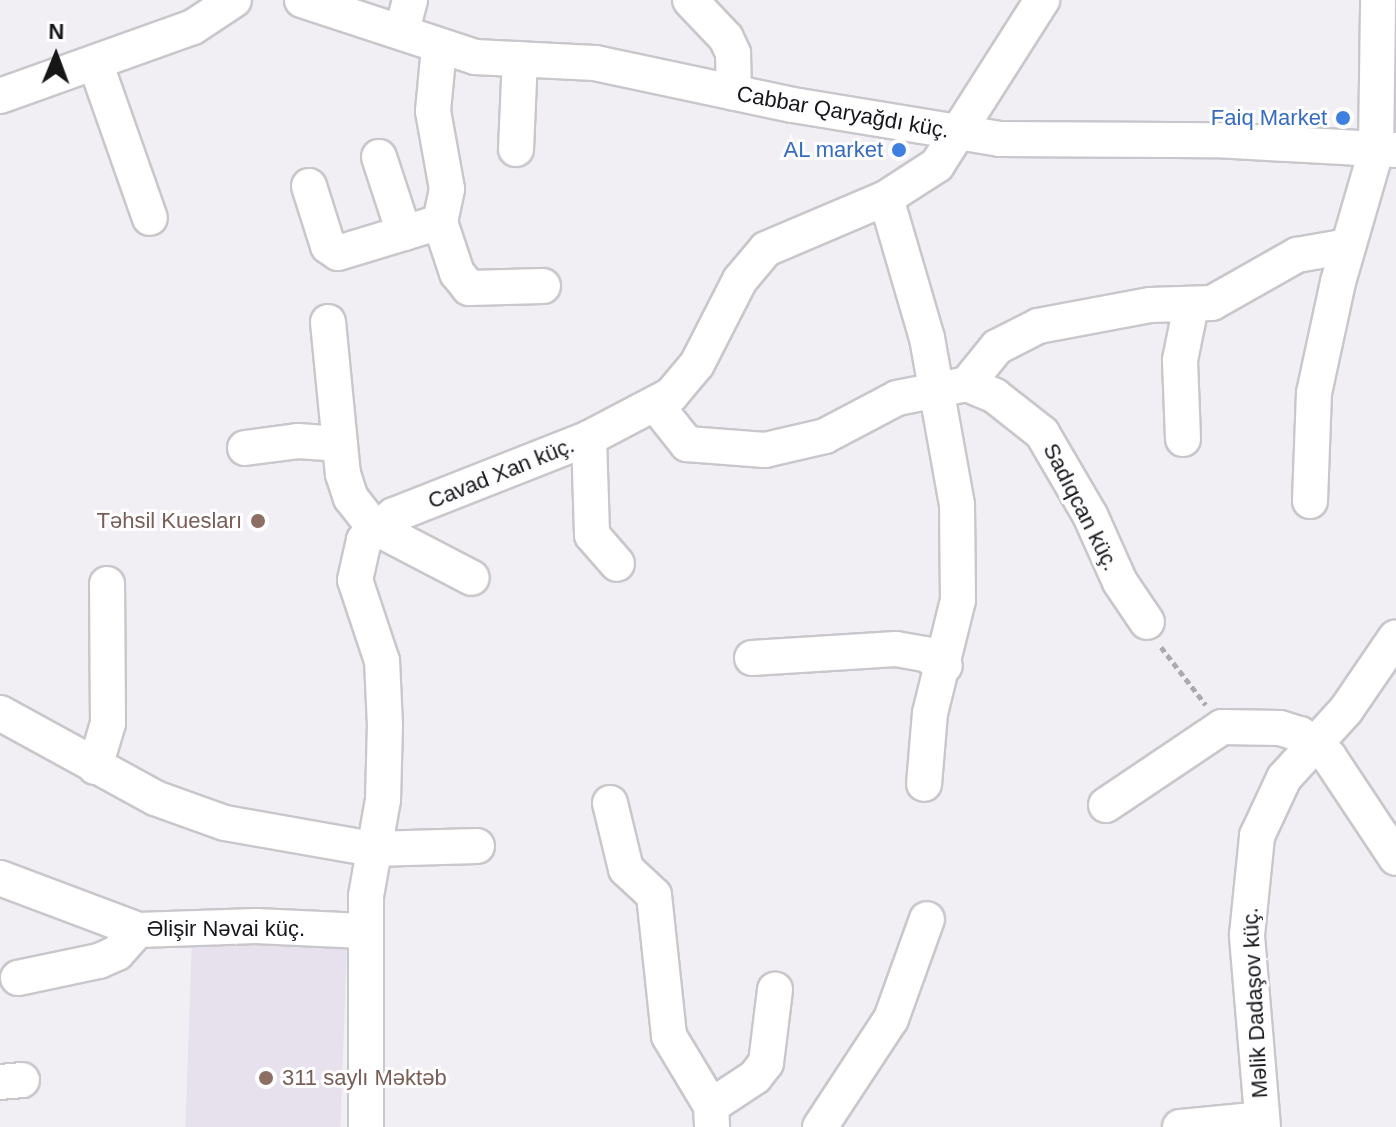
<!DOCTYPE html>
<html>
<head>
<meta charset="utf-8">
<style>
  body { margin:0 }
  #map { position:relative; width:1396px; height:1127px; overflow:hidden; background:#f1eff4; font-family:Arial,sans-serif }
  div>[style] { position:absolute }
  .built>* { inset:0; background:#e6e1ec; transform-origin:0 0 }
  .path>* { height:5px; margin-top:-2.5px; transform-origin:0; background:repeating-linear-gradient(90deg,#abaaae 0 6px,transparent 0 10px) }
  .roads { filter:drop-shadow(2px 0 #c9c7cb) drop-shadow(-2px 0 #c9c7cb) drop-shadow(0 2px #c9c7cb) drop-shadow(0 -2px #c9c7cb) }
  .minor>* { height:34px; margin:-17px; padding:0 17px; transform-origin:17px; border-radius:17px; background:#fff }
  .dots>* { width:22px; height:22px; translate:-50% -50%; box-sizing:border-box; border:4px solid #fefdff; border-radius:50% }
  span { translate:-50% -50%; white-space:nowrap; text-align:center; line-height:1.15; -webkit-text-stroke:6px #fefdff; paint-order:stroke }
  .street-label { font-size:22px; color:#161617 }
  .shop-label { font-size:22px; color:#366cbe }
  .right { translate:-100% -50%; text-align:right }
  .education-label { font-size:22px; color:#785e54 }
  .left { translate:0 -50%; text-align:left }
  .north { position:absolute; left:16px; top:16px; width:80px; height:80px; -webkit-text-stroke:6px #fefdff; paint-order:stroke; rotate:1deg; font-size:22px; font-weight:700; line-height:32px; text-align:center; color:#161617 }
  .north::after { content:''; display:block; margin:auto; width:28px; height:36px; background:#161617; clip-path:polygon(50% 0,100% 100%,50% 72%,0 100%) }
</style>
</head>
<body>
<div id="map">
  <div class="built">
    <i style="left:192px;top:939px;width:155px;height:188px;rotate:2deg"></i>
  </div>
  <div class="path">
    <i style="left:1161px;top:647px;width:73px;rotate:52.2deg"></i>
  </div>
  <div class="roads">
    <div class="minor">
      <i style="left:302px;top:0;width:182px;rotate:18.2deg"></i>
      <i style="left:475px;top:57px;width:120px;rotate:2.9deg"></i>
      <i style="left:595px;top:63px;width:202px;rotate:12deg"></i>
      <i style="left:793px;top:105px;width:210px;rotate:9.3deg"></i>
      <i style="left:1000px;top:139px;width:216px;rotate:0.3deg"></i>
      <i style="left:1216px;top:140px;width:180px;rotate:3.2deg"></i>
      <i style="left:690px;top:0;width:52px;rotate:46.5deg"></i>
      <i style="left:726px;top:38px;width:17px;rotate:65deg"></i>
      <i style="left:733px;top:53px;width:40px;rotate:88.6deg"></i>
      <i style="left:402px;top:30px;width:31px;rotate:-75deg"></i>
      <i style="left:96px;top:65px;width:162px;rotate:70.6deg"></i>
      <i style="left:0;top:96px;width:205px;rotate:-19.7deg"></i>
      <i style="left:193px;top:27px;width:49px;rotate:-33.4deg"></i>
      <i style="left:516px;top:149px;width:90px;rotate:-87.5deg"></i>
      <i style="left:379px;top:157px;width:80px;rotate:71.8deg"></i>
      <i style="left:309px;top:186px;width:63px;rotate:72.4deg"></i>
      <i style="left:328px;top:246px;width:12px;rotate:35deg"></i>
      <i style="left:338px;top:253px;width:107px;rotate:-16.9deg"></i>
      <i style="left:440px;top:222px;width:34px;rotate:-78deg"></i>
      <i style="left:447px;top:189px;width:79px;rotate:-100.2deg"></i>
      <i style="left:433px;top:111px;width:63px;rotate:-84.6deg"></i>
      <i style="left:886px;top:198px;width:146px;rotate:73.7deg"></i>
      <i style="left:927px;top:338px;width:170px;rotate:79.8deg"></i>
      <i style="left:957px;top:505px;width:95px;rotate:89.4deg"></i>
      <i style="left:958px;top:600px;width:116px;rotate:103.9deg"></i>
      <i style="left:930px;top:713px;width:71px;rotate:94.8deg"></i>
      <i style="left:440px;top:222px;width:54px;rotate:71.6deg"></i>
      <i style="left:457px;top:273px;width:19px;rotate:51deg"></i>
      <i style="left:469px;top:288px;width:74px;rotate:-1.5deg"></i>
      <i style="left:328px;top:322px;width:153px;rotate:84.4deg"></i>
      <i style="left:343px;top:474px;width:25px;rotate:72deg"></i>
      <i style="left:351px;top:498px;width:37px;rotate:52deg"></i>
      <i style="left:374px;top:527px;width:110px;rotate:27.5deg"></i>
      <i style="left:967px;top:384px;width:48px;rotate:-51deg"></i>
      <i style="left:997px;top:347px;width:46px;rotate:-27.1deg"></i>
      <i style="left:1038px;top:326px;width:114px;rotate:-10.6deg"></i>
      <i style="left:1150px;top:305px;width:62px;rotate:-1.8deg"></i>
      <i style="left:1212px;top:303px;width:98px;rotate:-29.5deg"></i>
      <i style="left:1297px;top:255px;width:52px;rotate:-10deg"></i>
      <i style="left:656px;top:405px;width:50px;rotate:51.5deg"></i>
      <i style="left:687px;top:444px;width:78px;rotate:4.4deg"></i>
      <i style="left:765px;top:450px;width:62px;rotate:-13.1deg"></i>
      <i style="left:825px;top:436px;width:81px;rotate:-27.8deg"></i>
      <i style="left:897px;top:398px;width:71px;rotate:-11.3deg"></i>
      <i style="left:967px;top:384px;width:30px;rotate:23deg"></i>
      <i style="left:995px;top:396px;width:60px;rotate:38.2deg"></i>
      <i style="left:1042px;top:433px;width:95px;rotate:59.7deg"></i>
      <i style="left:1090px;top:515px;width:73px;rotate:65.9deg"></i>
      <i style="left:1120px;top:582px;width:48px;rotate:56deg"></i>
      <i style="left:589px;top:438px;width:97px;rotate:88.2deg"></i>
      <i style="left:592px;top:535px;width:38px;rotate:49deg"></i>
      <i style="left:1183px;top:439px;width:79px;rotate:-92.2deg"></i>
      <i style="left:1180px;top:360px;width:55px;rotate:-78.5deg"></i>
      <i style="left:245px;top:448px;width:53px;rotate:-7.5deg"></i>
      <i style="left:298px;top:441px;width:42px;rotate:4.1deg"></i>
      <i style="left:1310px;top:501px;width:108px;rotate:-87.9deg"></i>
      <i style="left:1314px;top:393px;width:114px;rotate:-77.8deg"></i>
      <i style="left:1338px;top:282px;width:136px;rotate:-73.8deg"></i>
      <i style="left:1376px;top:151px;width:151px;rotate:-89.2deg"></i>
      <i style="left:752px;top:658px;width:144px;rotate:-3.6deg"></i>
      <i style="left:896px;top:649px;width:29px;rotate:10deg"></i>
      <i style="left:925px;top:654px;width:23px;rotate:31deg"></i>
      <i style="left:0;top:713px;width:177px;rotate:28.7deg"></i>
      <i style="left:155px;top:798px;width:74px;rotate:19.7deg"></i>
      <i style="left:225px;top:823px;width:149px;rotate:10deg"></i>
      <i style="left:372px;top:849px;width:105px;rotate:-1.6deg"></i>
      <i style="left:95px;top:767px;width:46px;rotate:-73.5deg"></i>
      <i style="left:108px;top:723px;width:139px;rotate:-90.4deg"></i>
      <i style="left:610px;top:803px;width:68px;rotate:76.4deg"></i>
      <i style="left:626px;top:869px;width:38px;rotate:43deg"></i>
      <i style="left:654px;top:895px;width:142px;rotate:83.9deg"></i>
      <i style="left:669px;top:1036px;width:82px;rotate:59deg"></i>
      <i style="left:711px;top:1106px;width:21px;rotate:87deg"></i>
      <i style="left:1106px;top:805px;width:140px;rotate:-33.9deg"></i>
      <i style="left:1222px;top:727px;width:58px;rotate:1deg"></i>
      <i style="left:1280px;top:728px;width:21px;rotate:17deg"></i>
      <i style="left:1300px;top:734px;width:37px;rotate:38deg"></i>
      <i style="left:1329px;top:757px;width:121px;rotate:56.4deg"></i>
      <i style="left:0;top:878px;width:147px;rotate:20.6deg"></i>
      <i style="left:138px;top:930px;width:118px;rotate:-1.9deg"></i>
      <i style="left:256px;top:926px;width:108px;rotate:2.7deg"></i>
      <i style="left:18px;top:978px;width:83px;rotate:-11.9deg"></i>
      <i style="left:99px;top:961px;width:20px;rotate:-24deg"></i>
      <i style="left:117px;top:953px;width:31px;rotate:-48deg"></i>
      <i style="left:0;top:1082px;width:22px;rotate:-5deg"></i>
      <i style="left:711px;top:1106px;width:53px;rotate:-33.4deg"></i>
      <i style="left:755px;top:1077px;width:18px;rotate:-52deg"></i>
      <i style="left:766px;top:1063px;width:74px;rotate:-83deg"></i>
      <i style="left:366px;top:1127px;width:231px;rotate:-90deg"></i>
      <i style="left:366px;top:896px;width:97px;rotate:-80deg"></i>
      <i style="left:383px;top:800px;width:74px;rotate:-88.5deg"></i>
      <i style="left:385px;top:726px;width:65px;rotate:-92.6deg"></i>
      <i style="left:382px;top:661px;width:85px;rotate:-108.4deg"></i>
      <i style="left:355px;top:580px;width:41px;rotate:-77.3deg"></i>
      <i style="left:364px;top:540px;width:39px;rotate:-40deg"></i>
      <i style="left:394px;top:515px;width:210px;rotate:-21.5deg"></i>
      <i style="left:589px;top:438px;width:93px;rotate:-27.7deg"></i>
      <i style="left:671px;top:395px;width:40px;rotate:-50deg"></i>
      <i style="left:697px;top:364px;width:94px;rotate:-62.9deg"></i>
      <i style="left:740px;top:280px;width:40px;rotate:-50deg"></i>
      <i style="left:766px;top:249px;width:130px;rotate:-23deg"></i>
      <i style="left:886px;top:198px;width:61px;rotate:-32.9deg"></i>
      <i style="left:937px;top:165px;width:196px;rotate:-57.5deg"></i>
      <i style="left:820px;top:1127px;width:129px;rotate:-56.7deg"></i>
      <i style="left:891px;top:1019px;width:106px;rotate:-70.2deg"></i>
      <i style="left:1180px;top:1127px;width:82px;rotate:-5.6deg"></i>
      <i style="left:1263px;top:1127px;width:193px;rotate:-94.8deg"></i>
      <i style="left:1247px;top:935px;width:100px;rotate:-84.2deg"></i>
      <i style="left:1257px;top:836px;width:64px;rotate:-65deg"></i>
      <i style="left:1284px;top:778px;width:92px;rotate:-47.6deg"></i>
      <i style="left:1346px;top:710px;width:88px;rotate:-55.6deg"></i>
    </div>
  </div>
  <div class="dots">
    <i style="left:1343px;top:118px;background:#3f7fe0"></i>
    <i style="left:899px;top:150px;background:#3f7fe0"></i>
    <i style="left:258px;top:521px;background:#8d6e63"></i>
    <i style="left:266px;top:1078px;background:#8d6e63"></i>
  </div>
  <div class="street-label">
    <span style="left:843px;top:112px;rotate:10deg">Cabbar Qaryağdı küç.</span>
    <span style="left:501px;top:473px;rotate:-22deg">Cavad Xan küç.</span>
    <span style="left:1081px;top:507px;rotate:63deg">Sadıqcan küç.</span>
    <span style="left:226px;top:929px">Əlişir Nəvai küç.</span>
    <span style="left:1255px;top:1003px;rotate:-93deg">Məlik Dadaşov küç.</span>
  </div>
  <div class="shop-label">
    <span class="right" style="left:1327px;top:118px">Faiq Market</span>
    <span class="right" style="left:883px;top:150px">AL market</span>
  </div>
  <div class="education-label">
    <span class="right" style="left:242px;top:521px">Təhsil Kuesları</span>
    <span class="left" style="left:282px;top:1078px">311 saylı Məktəb</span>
  </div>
  <div class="north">N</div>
</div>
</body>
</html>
